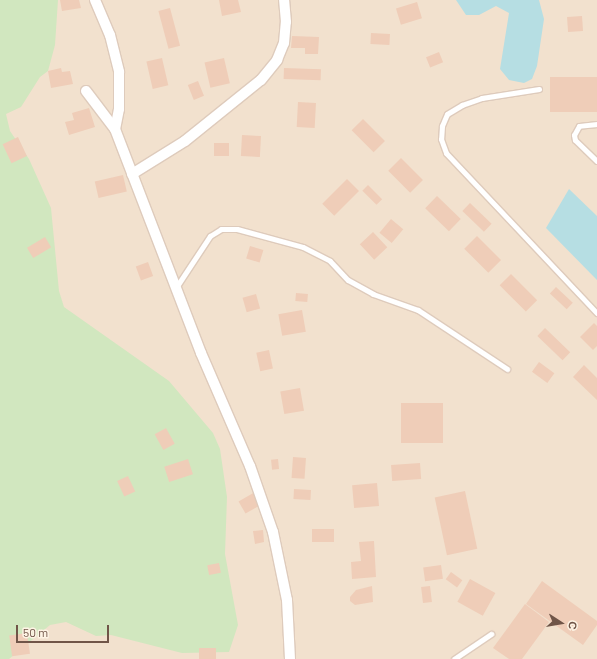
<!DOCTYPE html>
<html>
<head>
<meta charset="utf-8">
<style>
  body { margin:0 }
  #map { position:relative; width:597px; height:659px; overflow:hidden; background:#fbf0e0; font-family:Barlow,sans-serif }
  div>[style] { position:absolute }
  .residential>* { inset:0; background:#f2e1ce; transform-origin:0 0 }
  .green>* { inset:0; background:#d1e7bf }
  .water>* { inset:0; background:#b6dee3 }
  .building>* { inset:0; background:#efcdb8; transform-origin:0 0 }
  .roads { filter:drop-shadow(1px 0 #decbbc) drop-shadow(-1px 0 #decbbc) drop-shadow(0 1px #decbbc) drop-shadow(0 -1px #decbbc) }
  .lane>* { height:5px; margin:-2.5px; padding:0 2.5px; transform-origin:2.5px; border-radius:2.5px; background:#fff }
  .street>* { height:10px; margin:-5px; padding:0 5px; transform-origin:5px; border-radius:5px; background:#fff }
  span { translate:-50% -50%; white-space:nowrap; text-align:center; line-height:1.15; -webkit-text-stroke:3px #fef4e5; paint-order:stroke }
  .north { position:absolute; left:541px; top:603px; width:40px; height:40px; -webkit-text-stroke:3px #fef4e5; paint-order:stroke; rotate:102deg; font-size:11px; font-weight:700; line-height:16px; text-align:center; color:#705548 }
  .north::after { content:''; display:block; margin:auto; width:14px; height:18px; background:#705548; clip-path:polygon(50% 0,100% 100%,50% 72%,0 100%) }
  .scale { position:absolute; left:16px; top:625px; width:93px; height:18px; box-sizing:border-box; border:2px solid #705548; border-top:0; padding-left:5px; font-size:12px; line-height:14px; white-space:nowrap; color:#705548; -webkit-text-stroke:3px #fef4e5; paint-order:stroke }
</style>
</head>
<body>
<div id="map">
  <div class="residential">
    <i style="left:0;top:0;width:597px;height:659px"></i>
  </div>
  <div class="green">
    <i style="clip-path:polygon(0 0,58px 0,55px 45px,48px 71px,40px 77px,21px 107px,6px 114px,10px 131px,29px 159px,51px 208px,59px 291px,64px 307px,169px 381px,213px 433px,220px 449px,227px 497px,225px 554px,238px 625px,229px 652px,182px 653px,111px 635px,96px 636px,66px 622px,50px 625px,9px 659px,0 659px)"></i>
  </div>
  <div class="water">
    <i style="clip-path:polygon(456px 0,539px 0,544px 19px,537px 66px,532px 79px,524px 83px,509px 80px,500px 69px,509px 13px,496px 6px,479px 15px,466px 15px)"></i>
    <i style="clip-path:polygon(569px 189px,597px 216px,597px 280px,546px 228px)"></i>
  </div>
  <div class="building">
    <i style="clip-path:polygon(60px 0,79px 0,81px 8px,62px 11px)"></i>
    <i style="clip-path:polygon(219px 0,238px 0,241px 12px,222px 16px)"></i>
    <i style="left:417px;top:2px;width:17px;height:22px;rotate:73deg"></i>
    <i style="left:170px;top:8px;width:39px;height:12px;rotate:75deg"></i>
    <i style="left:582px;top:16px;width:15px;height:15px;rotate:86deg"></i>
    <i style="left:371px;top:33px;width:19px;height:11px;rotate:3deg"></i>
    <i style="clip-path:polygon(292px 36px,319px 37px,318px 54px,305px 54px,305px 48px,291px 48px)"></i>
    <i style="left:439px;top:52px;width:11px;height:14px;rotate:68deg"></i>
    <i style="left:162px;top:58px;width:28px;height:16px;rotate:77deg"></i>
    <i style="left:224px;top:58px;width:26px;height:20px;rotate:77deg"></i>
    <i style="clip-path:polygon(61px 68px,62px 72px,70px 71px,73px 84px,51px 88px,48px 71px)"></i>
    <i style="left:284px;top:68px;width:37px;height:11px;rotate:2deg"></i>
    <i style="left:597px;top:77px;width:35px;height:47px;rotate:90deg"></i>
    <i style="left:198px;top:81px;width:16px;height:11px;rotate:68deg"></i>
    <i style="left:298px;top:102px;width:18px;height:25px;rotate:3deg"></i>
    <i style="clip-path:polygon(89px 108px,95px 127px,69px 135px,65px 122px,74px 120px,72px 113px)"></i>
    <i style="left:363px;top:119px;width:31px;height:16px;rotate:45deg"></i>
    <i style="left:242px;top:135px;width:19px;height:21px;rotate:3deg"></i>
    <i style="left:18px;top:137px;width:21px;height:17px;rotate:65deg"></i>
    <i style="left:214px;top:143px;width:15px;height:13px"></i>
    <i style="left:401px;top:158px;width:31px;height:18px;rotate:45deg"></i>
    <i style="left:123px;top:175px;width:17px;height:29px;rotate:77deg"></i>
    <i style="left:347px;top:179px;width:17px;height:35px;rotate:45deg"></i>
    <i style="left:368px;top:185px;width:20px;height:8px;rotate:45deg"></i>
    <i style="left:437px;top:196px;width:33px;height:17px;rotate:44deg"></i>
    <i style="left:470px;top:203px;width:30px;height:11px;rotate:44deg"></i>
    <i style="left:391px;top:219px;width:16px;height:18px;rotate:40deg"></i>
    <i style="left:373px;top:232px;width:21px;height:18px;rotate:47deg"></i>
    <i style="left:477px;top:236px;width:34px;height:18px;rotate:45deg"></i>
    <i style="left:45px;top:237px;width:12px;height:21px;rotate:59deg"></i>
    <i style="left:250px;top:246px;width:14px;height:13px;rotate:17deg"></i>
    <i style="left:148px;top:262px;width:15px;height:13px;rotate:70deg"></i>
    <i style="left:511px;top:274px;width:37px;height:16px;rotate:45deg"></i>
    <i style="left:556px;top:287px;width:23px;height:9px;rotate:43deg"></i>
    <i style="left:296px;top:293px;width:12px;height:8px;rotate:5deg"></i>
    <i style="left:256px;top:294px;width:15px;height:14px;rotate:74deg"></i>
    <i style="left:302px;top:310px;width:22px;height:24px;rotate:80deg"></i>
    <i style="clip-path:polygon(594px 323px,597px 326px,597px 346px,593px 350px,580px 337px)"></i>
    <i style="left:545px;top:328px;width:35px;height:11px;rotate:44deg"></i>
    <i style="left:269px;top:350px;width:19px;height:13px;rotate:78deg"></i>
    <i style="left:539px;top:362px;width:19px;height:12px;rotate:36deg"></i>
    <i style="clip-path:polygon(584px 365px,597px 378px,597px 400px,573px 377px)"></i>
    <i style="left:300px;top:388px;width:23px;height:20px;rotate:80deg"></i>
    <i style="left:401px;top:403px;width:42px;height:40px"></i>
    <i style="left:166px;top:428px;width:18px;height:13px;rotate:61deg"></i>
    <i style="left:293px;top:457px;width:13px;height:21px;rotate:4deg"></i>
    <i style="left:188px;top:459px;width:16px;height:25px;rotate:72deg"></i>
    <i style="left:278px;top:459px;width:10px;height:7px;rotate:84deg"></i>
    <i style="left:420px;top:463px;width:16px;height:29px;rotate:86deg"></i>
    <i style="left:128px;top:476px;width:17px;height:12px;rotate:65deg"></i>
    <i style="left:377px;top:483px;width:23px;height:25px;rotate:85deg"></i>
    <i style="left:294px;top:489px;width:17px;height:10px;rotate:3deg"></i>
    <i style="left:465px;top:491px;width:59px;height:31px;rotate:78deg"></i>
    <i style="left:255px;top:492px;width:14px;height:19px;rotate:60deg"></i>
    <i style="left:312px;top:529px;width:22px;height:13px"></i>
    <i style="clip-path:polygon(263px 530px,264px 542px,255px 544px,253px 531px)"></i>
    <i style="clip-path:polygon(374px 541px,376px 577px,352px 579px,351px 562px,361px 561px,359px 542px)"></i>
    <i style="left:219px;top:563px;width:10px;height:12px;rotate:79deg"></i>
    <i style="left:441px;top:565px;width:14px;height:18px;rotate:82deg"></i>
    <i style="left:451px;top:572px;width:14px;height:9px;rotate:36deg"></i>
    <i style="left:470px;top:579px;width:29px;height:26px;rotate:29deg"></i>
    <i style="clip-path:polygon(542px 581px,597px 621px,597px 625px,583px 645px,526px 604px)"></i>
    <i style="clip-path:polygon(372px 586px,373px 602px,355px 605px,350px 601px,350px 597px,356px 590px)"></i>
    <i style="left:430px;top:586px;width:16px;height:9px;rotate:83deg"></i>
    <i style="clip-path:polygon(525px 604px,549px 622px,522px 659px,509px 659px,493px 648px)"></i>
    <i style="left:27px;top:633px;width:21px;height:18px;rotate:82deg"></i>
    <i style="left:199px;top:648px;width:17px;height:11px"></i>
  </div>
  <div class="roads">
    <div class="lane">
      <i style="left:539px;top:89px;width:58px;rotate:171deg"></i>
      <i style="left:482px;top:98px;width:21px;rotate:161deg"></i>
      <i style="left:462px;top:105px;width:17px;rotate:149deg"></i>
      <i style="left:447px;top:114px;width:13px;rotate:113deg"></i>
      <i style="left:442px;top:126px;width:13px;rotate:94deg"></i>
      <i style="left:441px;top:139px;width:15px;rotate:70deg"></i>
      <i style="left:446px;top:153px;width:220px;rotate:46.7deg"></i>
      <i style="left:597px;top:124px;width:18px;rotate:174deg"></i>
      <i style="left:579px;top:126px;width:10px;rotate:119deg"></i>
      <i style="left:574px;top:135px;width:5px;rotate:79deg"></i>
      <i style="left:575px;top:140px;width:30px;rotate:44deg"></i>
      <i style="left:177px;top:286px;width:60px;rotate:-56.6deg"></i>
      <i style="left:210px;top:236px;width:13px;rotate:-32deg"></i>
      <i style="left:221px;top:229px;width:16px"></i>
      <i style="left:237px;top:229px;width:68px;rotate:15.3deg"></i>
      <i style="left:303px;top:247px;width:30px;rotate:27deg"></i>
      <i style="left:330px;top:261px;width:26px;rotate:47deg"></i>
      <i style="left:348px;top:280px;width:29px;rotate:29deg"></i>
      <i style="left:373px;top:294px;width:48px;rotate:19.6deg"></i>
      <i style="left:418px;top:310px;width:107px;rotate:33.5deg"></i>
      <i style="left:454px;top:659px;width:45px;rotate:-34deg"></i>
    </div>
    <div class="street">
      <i style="left:95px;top:0;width:38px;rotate:67deg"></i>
      <i style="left:110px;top:35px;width:38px;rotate:76deg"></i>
      <i style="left:119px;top:72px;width:37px;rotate:90deg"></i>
      <i style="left:119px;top:109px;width:20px;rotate:101deg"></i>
      <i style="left:86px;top:91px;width:48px;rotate:52.7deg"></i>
      <i style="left:115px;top:129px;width:240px;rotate:69deg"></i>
      <i style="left:201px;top:353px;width:123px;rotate:66.6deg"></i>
      <i style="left:250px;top:466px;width:70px;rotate:70.8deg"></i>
      <i style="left:273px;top:532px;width:69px;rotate:78.4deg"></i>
      <i style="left:287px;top:600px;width:59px;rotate:87.1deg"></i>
      <i style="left:132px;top:174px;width:62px;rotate:-31.9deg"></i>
      <i style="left:185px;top:141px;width:97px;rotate:-38.8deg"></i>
      <i style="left:261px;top:80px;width:26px;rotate:-51deg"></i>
      <i style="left:277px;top:60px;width:18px;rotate:-68deg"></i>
      <i style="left:284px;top:43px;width:21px;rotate:-85deg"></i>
      <i style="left:286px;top:22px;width:22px;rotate:-95deg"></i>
    </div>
  </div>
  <div class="north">С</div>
  <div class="scale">50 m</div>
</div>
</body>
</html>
